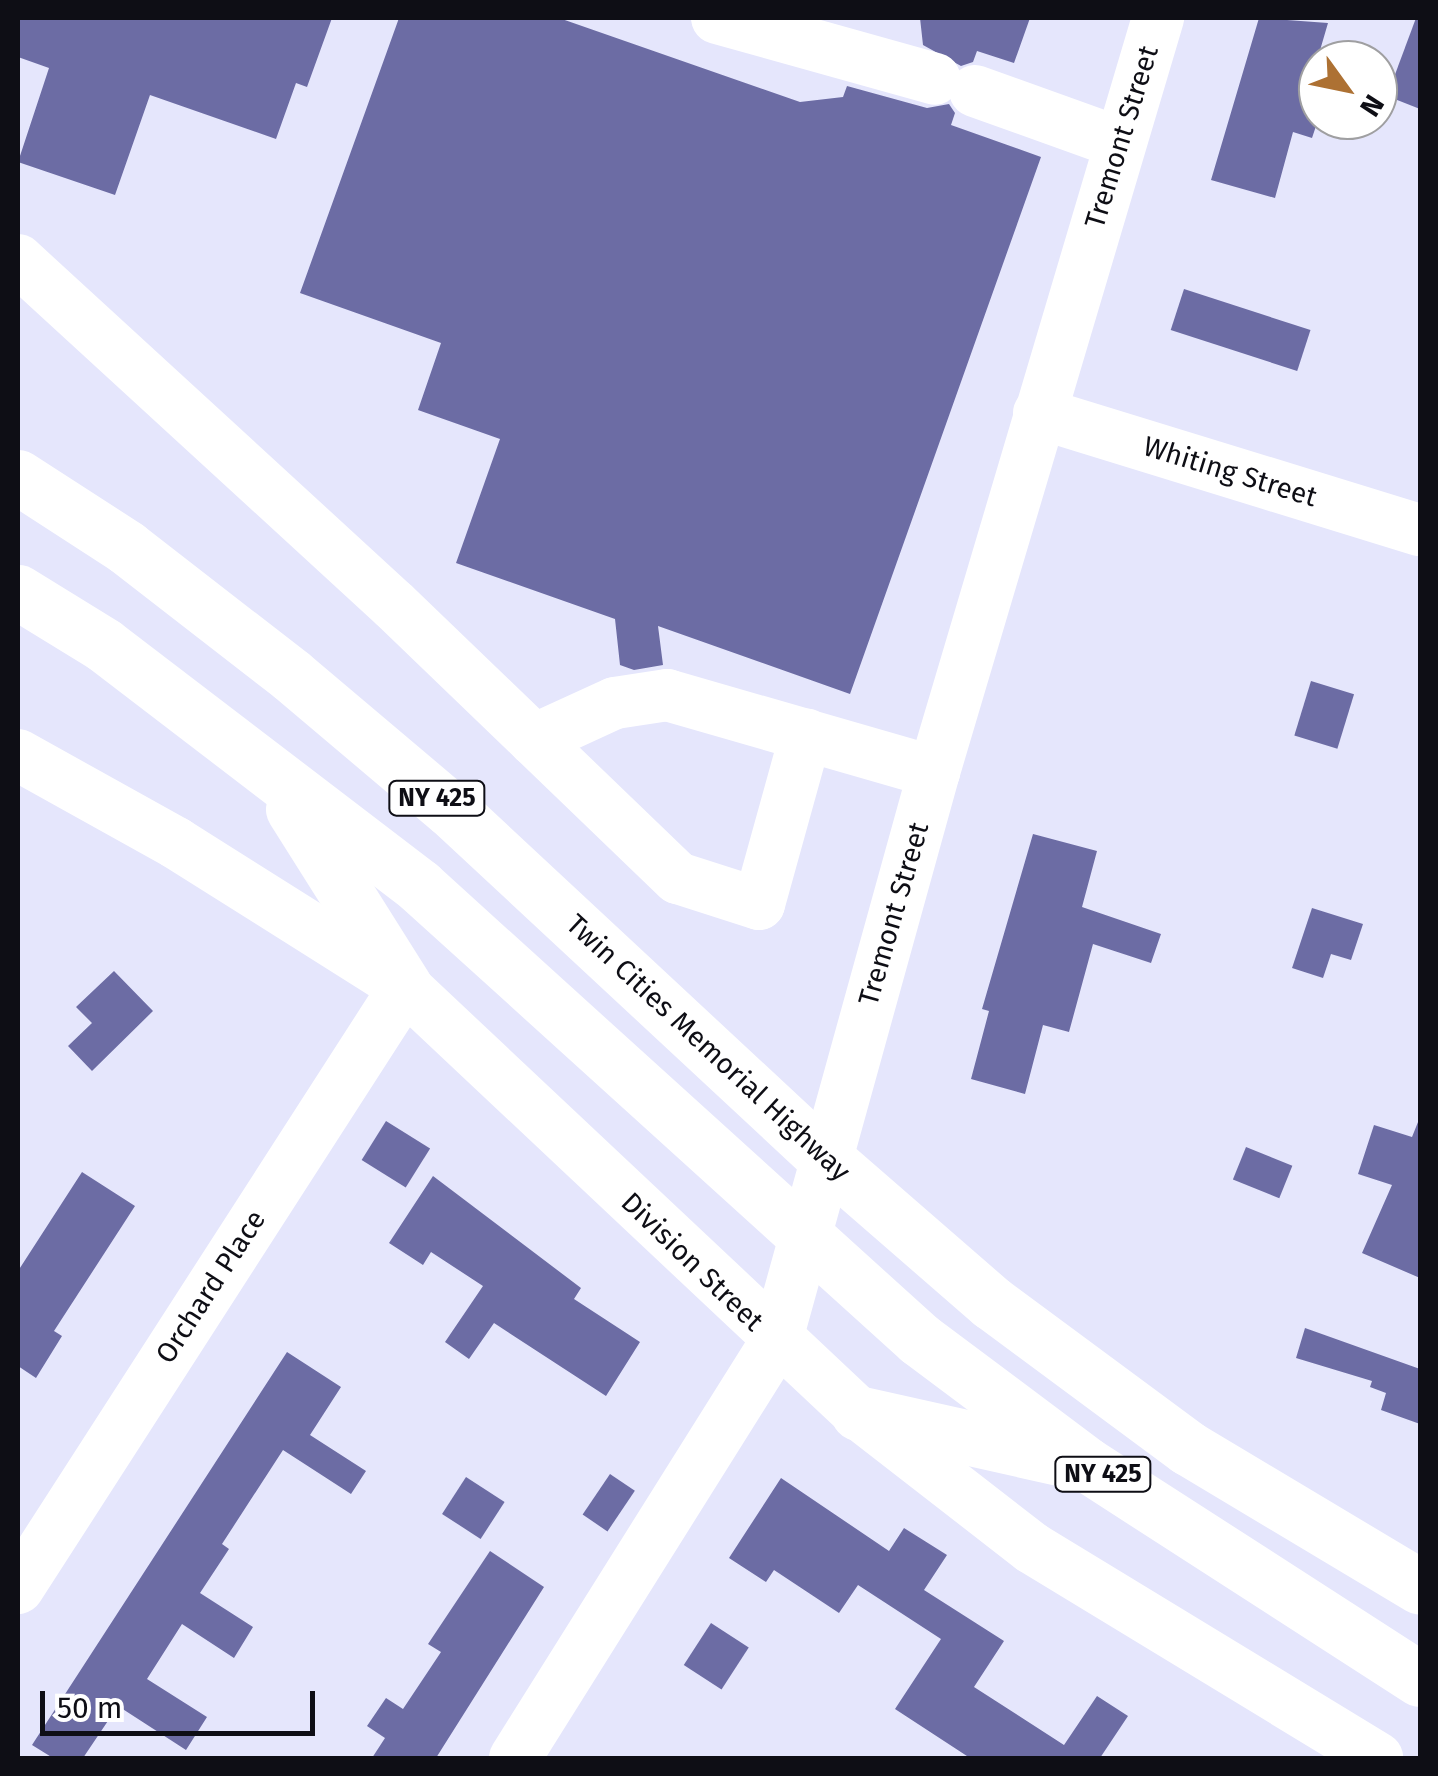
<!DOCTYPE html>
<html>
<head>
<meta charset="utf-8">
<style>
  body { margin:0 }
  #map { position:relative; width:1438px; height:1776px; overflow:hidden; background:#e5e6fc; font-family:"Fira Sans",sans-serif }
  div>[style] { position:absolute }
  .building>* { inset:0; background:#6c6ca4; transform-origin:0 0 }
  .minor>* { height:52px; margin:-26px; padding:0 26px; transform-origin:26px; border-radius:26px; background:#fff }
  .major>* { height:55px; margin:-27.5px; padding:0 27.5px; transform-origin:27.5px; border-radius:27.5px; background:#fff }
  span { translate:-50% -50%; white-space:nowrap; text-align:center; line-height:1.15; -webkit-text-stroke:9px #fff; paint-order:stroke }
  .shield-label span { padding:2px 8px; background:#fff; border:2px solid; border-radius:8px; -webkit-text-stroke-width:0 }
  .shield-label { font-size:25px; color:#0e0e15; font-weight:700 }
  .street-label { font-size:28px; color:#0e0e15 }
  .frame { position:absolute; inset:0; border:20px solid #0e0e15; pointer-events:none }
  .north { position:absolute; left:1298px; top:40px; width:100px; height:100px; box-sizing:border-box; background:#fff; border:2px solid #9f9fa1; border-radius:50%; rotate:123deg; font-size:28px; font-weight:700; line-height:40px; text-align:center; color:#0e0e15 }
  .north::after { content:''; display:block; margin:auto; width:35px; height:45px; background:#ad7133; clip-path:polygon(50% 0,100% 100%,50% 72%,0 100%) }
  .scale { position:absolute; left:40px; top:1691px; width:275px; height:45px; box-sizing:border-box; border:5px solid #0e0e15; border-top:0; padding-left:12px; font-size:30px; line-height:35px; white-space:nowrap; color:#0e0e15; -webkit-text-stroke:8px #fff; paint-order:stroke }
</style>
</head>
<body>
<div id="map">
  <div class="building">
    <i style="clip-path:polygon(18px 18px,332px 18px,307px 87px,296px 83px,276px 139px,150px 95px,115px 195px,18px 162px,49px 68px,18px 57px)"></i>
    <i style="clip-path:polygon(399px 18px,559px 18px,800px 102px,843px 97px,847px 86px,927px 108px,949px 104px,955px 113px,951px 125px,1041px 157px,850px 694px,658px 626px,663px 665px,634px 670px,620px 665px,615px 619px,456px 563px,500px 439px,418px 410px,441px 343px,300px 293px)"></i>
    <i style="clip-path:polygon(920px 18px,1030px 18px,1014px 63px,977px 51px,973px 62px,961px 66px,923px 45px)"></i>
    <i style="clip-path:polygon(1259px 18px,1328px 23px,1309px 88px,1318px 91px,1318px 120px,1312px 138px,1293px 132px,1275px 198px,1211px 180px)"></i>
    <i style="clip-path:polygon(1416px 18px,1420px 18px,1420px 109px,1387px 96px)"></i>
    <i style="left:1184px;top:289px;width:133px;height:43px;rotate:18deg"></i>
    <i style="left:1311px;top:681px;width:45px;height:57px;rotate:17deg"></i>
    <i style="clip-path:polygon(1033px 834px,1097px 851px,1082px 907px,1161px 934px,1151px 963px,1093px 944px,1069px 1032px,1043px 1025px,1025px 1094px,971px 1079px,989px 1011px,982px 1009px)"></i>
    <i style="clip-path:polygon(1312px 908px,1363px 924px,1351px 960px,1331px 954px,1323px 978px,1292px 968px)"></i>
    <i style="clip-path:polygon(114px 971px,153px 1011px,92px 1071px,68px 1046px,92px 1023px,76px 1007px)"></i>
    <i style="clip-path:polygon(1420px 1117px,1420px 1278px,1362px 1253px,1392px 1185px,1358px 1174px,1374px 1125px,1412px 1137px)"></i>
    <i style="left:386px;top:1121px;width:52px;height:46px;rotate:32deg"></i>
    <i style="left:1246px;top:1147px;width:50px;height:35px;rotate:22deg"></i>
    <i style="clip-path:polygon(82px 1172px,135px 1206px,54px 1331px,62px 1336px,36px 1378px,18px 1366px,18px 1271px)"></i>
    <i style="clip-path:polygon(433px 1176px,581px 1288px,574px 1299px,640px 1342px,606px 1396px,494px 1323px,469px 1359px,445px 1342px,483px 1286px,431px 1252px,423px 1265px,389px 1243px)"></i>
    <i style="clip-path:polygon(1305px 1328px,1420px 1369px,1420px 1424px,1381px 1410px,1386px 1393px,1370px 1387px,1372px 1381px,1296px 1358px)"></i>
    <i style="clip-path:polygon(287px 1352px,341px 1387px,310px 1435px,366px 1471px,351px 1494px,283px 1450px,222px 1544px,229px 1549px,200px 1593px,253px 1627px,234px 1658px,182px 1624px,147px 1679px,207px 1717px,186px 1750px,118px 1706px,83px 1758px,53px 1758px,32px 1745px)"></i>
    <i style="left:610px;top:1474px;width:30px;height:49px;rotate:34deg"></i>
    <i style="left:466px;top:1477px;width:46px;height:44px;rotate:33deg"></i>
    <i style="clip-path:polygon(781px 1478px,889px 1551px,904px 1528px,947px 1555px,924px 1590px,1004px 1641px,974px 1687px,1064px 1745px,1097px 1696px,1128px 1716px,1100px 1758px,970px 1758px,895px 1709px,941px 1639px,858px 1585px,839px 1613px,774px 1570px,766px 1582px,729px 1558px)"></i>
    <i style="clip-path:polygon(490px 1551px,544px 1587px,436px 1758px,372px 1758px,385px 1738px,367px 1726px,386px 1698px,403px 1709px,441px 1652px,428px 1644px)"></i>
    <i style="left:711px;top:1623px;width:45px;height:50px;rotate:33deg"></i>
  </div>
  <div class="minor">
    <i style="left:717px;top:18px;width:226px;rotate:15.6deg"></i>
    <i style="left:975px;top:91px;width:154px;rotate:19.7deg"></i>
    <i style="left:18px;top:260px;width:510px;rotate:42.54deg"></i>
    <i style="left:394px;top:605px;width:394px;rotate:43.9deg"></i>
    <i style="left:678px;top:878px;width:85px;rotate:17.8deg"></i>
    <i style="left:759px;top:904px;width:176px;rotate:-74.5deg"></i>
    <i style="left:1039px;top:413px;width:399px;rotate:17.1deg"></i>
    <i style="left:534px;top:740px;width:89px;rotate:-24.6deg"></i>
    <i style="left:615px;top:703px;width:53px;rotate:-8.7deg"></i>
    <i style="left:667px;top:695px;width:278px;rotate:16.1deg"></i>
    <i style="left:18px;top:755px;width:181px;rotate:29.1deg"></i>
    <i style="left:176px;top:843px;width:271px;rotate:32.2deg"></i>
    <i style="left:405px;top:987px;width:622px;rotate:43.24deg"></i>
    <i style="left:858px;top:1413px;width:220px;rotate:37.8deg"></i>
    <i style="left:1032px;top:1548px;width:404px;rotate:31.3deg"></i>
    <i style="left:18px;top:1588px;width:715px;rotate:-57.22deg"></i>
    <i style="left:515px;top:1758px;width:491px;rotate:-57.9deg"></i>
    <i style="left:776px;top:1342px;width:591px;rotate:-74.51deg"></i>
    <i style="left:934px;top:772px;width:787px;rotate:-73.45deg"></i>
  </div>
  <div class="major">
    <i style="left:18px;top:477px;width:129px;rotate:32.9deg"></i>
    <i style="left:126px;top:547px;width:209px;rotate:37.8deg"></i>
    <i style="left:291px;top:675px;width:209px;rotate:40.2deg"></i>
    <i style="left:451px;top:810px;width:511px;rotate:42.94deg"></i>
    <i style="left:825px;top:1158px;width:221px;rotate:41deg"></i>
    <i style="left:992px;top:1303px;width:244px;rotate:36.5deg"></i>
    <i style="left:1188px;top:1448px;width:270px;rotate:30.9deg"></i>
    <i style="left:18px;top:592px;width:101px;rotate:31.6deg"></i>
    <i style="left:104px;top:645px;width:397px;rotate:37.4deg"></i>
    <i style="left:419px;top:886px;width:675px;rotate:42.18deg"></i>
    <i style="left:919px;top:1339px;width:209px;rotate:36.8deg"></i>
    <i style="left:1086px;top:1464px;width:397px;rotate:32.8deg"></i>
    <i style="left:293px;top:809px;width:210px;rotate:57.8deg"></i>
    <i style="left:858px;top:1413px;width:216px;rotate:12.6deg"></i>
  </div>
  <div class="shield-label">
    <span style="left:437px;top:798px">NY 425</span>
    <span style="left:1103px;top:1474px">NY 425</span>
  </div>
  <div class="street-label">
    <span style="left:1122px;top:137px;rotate:-73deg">Tremont Street</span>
    <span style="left:1230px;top:472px;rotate:17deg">Whiting Street</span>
    <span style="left:894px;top:914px;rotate:-74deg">Tremont Street</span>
    <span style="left:708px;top:1048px;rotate:43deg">Twin Cities Memorial Highway</span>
    <span style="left:692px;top:1262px;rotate:44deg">Division Street</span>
    <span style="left:211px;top:1287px;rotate:-57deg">Orchard Place</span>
  </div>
  <div class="frame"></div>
  <div class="north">N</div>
  <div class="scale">50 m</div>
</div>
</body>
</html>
